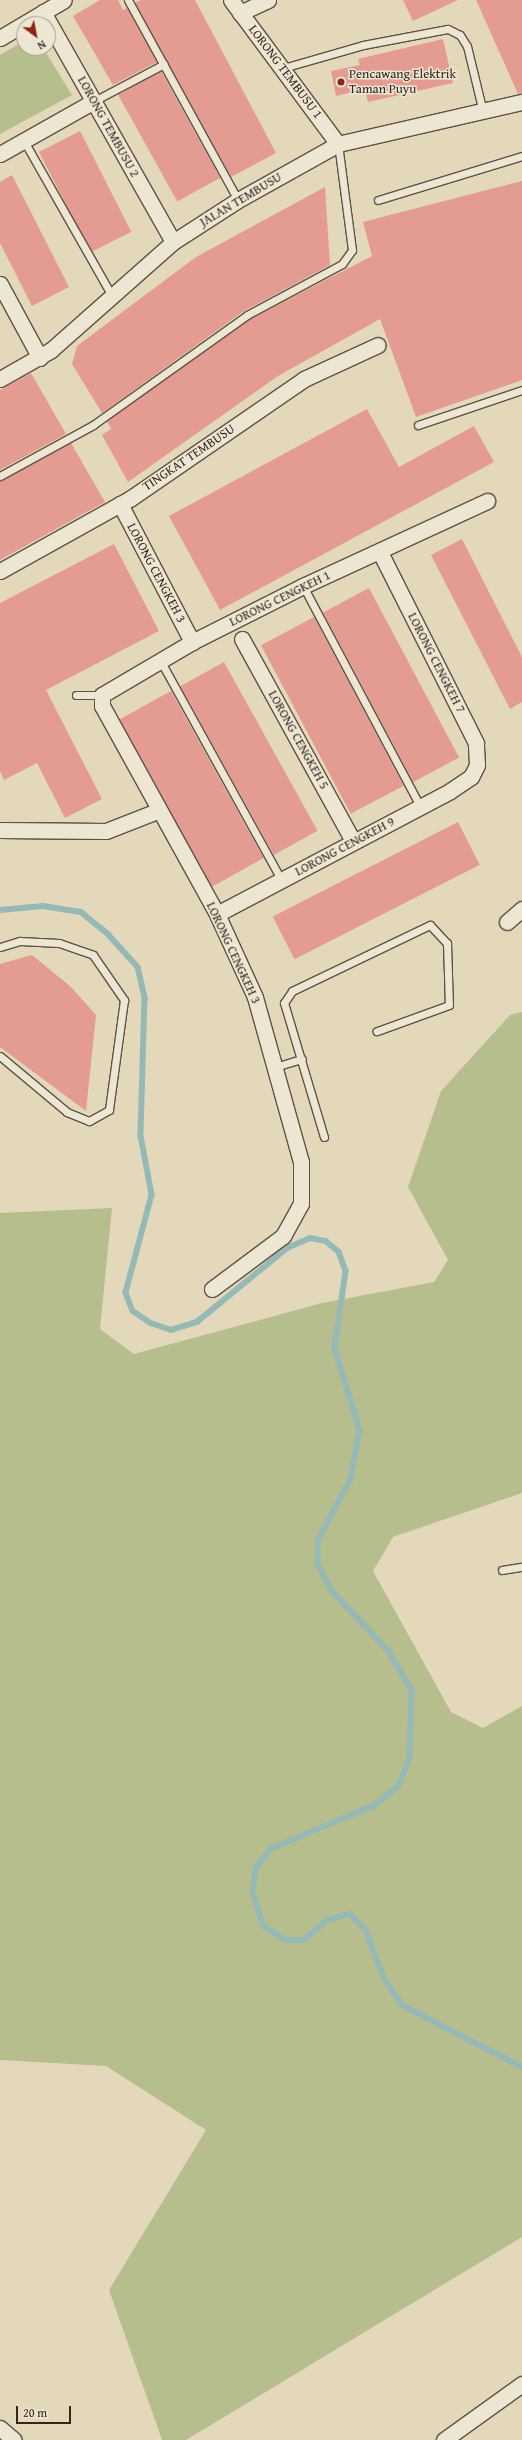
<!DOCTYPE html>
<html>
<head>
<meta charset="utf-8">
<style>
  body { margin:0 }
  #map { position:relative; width:522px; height:2440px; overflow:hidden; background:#e3d9ba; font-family:"Gentium Book Plus",serif }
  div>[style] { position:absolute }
  .green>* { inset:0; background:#b6be8e }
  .stream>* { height:5.5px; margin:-2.75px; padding:0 2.75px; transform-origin:2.75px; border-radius:2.75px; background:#97b9b6 }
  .building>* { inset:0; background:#e49b92; transform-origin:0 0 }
  .roads { filter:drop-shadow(1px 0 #5e5245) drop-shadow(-1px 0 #5e5245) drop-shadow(0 1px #5e5245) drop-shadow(0 -1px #5e5245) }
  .service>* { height:7px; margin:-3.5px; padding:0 3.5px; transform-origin:3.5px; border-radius:3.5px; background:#ede6d2 }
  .minor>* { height:15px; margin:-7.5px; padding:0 7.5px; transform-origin:7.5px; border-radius:7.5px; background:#ede6d2 }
  .dots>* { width:11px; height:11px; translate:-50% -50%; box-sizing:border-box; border:2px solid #ede6d2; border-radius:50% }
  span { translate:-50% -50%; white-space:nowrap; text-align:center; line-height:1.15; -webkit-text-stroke:3px #ede6d2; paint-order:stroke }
  .street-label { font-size:13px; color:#32251e }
  .poi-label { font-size:13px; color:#32251e }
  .left { translate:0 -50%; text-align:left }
  .north { position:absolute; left:16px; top:16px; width:40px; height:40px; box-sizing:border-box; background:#ede6d2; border:1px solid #a2998a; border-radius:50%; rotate:148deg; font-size:11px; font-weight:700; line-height:16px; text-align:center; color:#32251e }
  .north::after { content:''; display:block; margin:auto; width:14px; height:18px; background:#8f2418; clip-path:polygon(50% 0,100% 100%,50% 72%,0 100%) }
  .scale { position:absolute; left:16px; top:2406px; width:55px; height:18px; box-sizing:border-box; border:2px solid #32251e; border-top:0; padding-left:5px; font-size:12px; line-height:14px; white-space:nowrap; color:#32251e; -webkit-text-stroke:3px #ede6d2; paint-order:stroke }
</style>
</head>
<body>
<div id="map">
  <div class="green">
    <i style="clip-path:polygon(24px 41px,24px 48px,43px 48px,72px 95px,0 134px,0 55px)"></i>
    <i style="clip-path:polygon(522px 1012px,522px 1493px,393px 1537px,373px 1571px,451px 1712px,483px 1728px,522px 1706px,522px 2237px,186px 2440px,162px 2440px,109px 2290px,206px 2130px,106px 2066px,0 2060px,0 1213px,112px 1208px,100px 1329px,134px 1354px,322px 1303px,434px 1282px,448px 1260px,408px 1187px,441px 1091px,510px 1015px)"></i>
  </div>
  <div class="stream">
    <i style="left:0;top:910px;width:43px;rotate:-5.3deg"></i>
    <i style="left:43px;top:906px;width:38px;rotate:9deg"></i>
    <i style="left:81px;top:912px;width:36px;rotate:39deg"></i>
    <i style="left:109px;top:935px;width:43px;rotate:47.8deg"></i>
    <i style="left:138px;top:967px;width:32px;rotate:77deg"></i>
    <i style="left:145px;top:998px;width:138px;rotate:91.7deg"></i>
    <i style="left:141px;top:1136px;width:60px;rotate:79.4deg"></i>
    <i style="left:152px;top:1195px;width:101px;rotate:104.9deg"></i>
    <i style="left:126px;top:1293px;width:19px;rotate:69deg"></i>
    <i style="left:133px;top:1311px;width:22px;rotate:34deg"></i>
    <i style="left:151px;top:1323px;width:21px;rotate:19deg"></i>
    <i style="left:171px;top:1330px;width:27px;rotate:-17deg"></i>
    <i style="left:197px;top:1322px;width:117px;rotate:-39.4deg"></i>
    <i style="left:287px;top:1248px;width:25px;rotate:-23deg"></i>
    <i style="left:310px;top:1238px;width:16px;rotate:11deg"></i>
    <i style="left:326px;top:1241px;width:17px;rotate:40deg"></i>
    <i style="left:339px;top:1252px;width:20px;rotate:70deg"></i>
    <i style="left:346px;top:1271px;width:79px;rotate:98deg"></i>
    <i style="left:335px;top:1349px;width:85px;rotate:72.8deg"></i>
    <i style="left:360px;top:1430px;width:50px;rotate:100.4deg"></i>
    <i style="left:351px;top:1479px;width:70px;rotate:118deg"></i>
    <i style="left:318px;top:1541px;width:23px;rotate:90deg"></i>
    <i style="left:318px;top:1564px;width:29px;rotate:63deg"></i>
    <i style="left:331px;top:1590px;width:83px;rotate:46.5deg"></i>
    <i style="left:388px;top:1650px;width:47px;rotate:59deg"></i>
    <i style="left:412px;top:1690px;width:69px;rotate:91.7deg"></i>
    <i style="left:410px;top:1759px;width:29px;rotate:112deg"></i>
    <i style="left:399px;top:1786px;width:32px;rotate:141deg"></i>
    <i style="left:374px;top:1806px;width:112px;rotate:157.3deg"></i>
    <i style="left:271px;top:1849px;width:24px;rotate:128deg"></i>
    <i style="left:256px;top:1868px;width:24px;rotate:97deg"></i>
    <i style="left:253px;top:1892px;width:34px;rotate:73deg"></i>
    <i style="left:263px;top:1925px;width:27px;rotate:34deg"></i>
    <i style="left:285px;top:1940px;width:19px"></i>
    <i style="left:304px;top:1940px;width:30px;rotate:-41deg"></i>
    <i style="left:327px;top:1920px;width:24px;rotate:-15deg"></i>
    <i style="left:350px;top:1914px;width:23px;rotate:45deg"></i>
    <i style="left:366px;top:1930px;width:51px;rotate:69.4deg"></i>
    <i style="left:384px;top:1978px;width:32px;rotate:56deg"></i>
    <i style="left:402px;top:2005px;width:135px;rotate:27.3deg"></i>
  </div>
  <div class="building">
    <i style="clip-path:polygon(100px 0,118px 0,123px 10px,127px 8px,157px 62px,113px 85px,73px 16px)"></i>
    <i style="clip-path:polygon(141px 0,195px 0,276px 153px,231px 177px,135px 3px)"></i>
    <i style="clip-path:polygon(403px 0,458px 0,413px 21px)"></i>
    <i style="clip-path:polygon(476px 0,522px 0,522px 93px,518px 94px)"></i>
    <i style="clip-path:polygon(443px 39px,453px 83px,368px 102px,365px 89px,336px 96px,331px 71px,360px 65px,358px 59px)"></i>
    <i style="left:161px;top:71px;width:122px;height:49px;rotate:61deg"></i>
    <i style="left:80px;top:131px;width:113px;height:46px;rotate:63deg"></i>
    <i style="clip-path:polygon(12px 175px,69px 287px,32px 306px,0 243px,0 182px)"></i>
    <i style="clip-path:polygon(522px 181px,522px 380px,416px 417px,380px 319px,278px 376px,128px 482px,102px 435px,111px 429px,107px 421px,250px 319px,372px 256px,363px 222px)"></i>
    <i style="clip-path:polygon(325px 187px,330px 265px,244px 311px,102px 413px,72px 364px,77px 346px,196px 257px)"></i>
    <i style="clip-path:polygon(31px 373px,66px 434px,0 470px,0 390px)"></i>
    <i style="clip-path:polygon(367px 409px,399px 467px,474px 426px,494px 462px,220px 610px,169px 516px)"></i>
    <i style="clip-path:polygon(71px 443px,105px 502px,0 560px,0 481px)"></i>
    <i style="clip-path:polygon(462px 539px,522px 657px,522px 702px,510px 709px,431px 555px)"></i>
    <i style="clip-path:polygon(114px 544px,159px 631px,46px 690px,102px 799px,65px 818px,37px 763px,4px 780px,0 771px,0 603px)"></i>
    <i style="left:369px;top:588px;width:192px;height:52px;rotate:62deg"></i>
    <i style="left:314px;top:617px;width:191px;height:60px;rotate:62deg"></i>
    <i style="left:224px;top:662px;width:193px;height:50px;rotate:61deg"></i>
    <i style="left:171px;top:691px;width:191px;height:59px;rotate:61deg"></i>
    <i style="left:458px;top:822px;width:48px;height:208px;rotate:63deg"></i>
    <i style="clip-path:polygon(32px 955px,71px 987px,96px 1015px,86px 1111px,0 1047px,0 964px)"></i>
  </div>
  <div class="roads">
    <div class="service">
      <i style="left:128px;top:0;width:228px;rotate:61.2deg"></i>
      <i style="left:283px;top:68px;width:83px;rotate:-16deg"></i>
      <i style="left:363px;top:45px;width:86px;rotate:-10.7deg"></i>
      <i style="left:448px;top:29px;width:13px;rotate:27deg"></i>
      <i style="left:460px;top:35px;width:13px;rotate:58deg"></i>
      <i style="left:467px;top:46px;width:68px;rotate:76.4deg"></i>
      <i style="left:94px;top:101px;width:79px;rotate:-27.9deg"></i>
      <i style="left:24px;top:141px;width:178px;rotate:60.4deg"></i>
      <i style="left:378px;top:200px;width:151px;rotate:-17deg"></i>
      <i style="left:418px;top:425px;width:110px;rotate:-18.6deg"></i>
      <i style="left:0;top:476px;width:106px;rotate:-28.7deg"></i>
      <i style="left:93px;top:425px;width:189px;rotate:-35.5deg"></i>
      <i style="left:247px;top:315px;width:108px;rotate:-28.2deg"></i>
      <i style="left:342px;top:264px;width:17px;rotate:-54deg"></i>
      <i style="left:352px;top:250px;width:107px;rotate:-97.5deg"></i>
      <i style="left:303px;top:586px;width:249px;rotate:62deg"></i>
      <i style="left:160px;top:660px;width:252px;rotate:61.1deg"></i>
      <i style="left:76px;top:695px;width:26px"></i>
      <i style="left:0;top:947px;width:21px;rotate:-17deg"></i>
      <i style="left:20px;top:941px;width:39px;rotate:3deg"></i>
      <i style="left:59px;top:943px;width:36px;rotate:19deg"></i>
      <i style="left:93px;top:955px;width:55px;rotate:55.4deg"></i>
      <i style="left:124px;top:1000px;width:111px;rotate:97.8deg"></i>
      <i style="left:109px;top:1110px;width:23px;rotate:151deg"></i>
      <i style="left:89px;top:1121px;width:24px;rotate:-158deg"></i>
      <i style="left:67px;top:1112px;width:87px;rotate:-140.1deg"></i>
      <i style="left:275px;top:1067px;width:28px;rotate:-17deg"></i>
      <i style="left:324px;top:1137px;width:140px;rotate:-106.6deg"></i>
      <i style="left:284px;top:1003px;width:14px;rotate:-56deg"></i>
      <i style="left:292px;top:991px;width:153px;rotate:-25.6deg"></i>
      <i style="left:430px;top:925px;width:25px;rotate:47deg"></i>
      <i style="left:447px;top:943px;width:62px;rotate:88.2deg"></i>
      <i style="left:449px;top:1005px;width:77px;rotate:160.1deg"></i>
      <i style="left:502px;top:1570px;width:20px;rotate:-9deg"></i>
    </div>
    <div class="minor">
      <i style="left:231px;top:0;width:179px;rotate:53.4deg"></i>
      <i style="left:43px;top:12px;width:264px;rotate:60.5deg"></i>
      <i style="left:240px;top:13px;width:31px;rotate:-25deg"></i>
      <i style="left:0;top:38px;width:74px;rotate:-30.7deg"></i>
      <i style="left:0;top:154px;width:108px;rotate:-29.4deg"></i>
      <i style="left:0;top:284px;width:84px;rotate:61.6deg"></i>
      <i style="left:0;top:379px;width:59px;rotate:-29.6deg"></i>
      <i style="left:51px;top:350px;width:163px;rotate:-41.5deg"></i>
      <i style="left:173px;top:242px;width:77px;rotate:-32.9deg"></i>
      <i style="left:238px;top:200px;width:115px;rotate:-29.2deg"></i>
      <i style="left:338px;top:144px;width:189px;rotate:-12.9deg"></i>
      <i style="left:120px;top:504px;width:156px;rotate:62.4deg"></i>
      <i style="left:0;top:571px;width:150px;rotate:-29.1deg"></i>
      <i style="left:131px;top:498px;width:210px;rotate:-34.5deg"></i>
      <i style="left:304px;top:379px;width:81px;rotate:-24.7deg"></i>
      <i style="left:242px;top:639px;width:230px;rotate:61.2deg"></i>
      <i style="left:0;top:830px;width:106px;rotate:0.5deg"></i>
      <i style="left:106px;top:831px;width:55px;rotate:-21.4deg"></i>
      <i style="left:217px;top:914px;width:263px;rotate:-27.8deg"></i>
      <i style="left:450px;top:791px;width:25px;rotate:-34deg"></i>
      <i style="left:471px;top:777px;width:13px;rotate:-63deg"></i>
      <i style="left:477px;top:765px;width:22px;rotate:-93deg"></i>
      <i style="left:476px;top:743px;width:214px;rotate:-116.7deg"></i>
      <i style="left:507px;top:922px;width:20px;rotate:-41deg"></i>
      <i style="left:212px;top:1289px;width:89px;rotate:-36.7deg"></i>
      <i style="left:283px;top:1236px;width:37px;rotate:-61deg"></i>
      <i style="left:301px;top:1204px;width:42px;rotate:-90deg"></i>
      <i style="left:301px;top:1162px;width:171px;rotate:-105.6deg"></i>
      <i style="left:255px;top:997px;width:91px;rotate:-114.6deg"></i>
      <i style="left:217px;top:914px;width:238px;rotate:-118.9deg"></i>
      <i style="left:102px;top:706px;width:11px;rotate:-90deg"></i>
      <i style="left:102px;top:695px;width:104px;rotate:-30.5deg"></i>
      <i style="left:192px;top:642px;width:124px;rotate:-26.8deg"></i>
      <i style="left:303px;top:586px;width:203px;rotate:-24.8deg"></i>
      <i style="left:0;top:2428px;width:18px;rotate:41deg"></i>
      <i style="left:444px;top:2440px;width:96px;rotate:-35.7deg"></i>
    </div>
  </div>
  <div class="dots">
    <i style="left:341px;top:82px;background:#8f2418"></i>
  </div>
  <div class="street-label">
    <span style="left:285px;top:72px;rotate:53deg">LORONG TEMBUSU 1</span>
    <span style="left:108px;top:127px;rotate:61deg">LORONG TEMBUSU 2</span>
    <span style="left:241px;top:200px;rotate:-31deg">JALAN TEMBUSU</span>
    <span style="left:189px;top:458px;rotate:-34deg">TINGKAT TEMBUSU</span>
    <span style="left:156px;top:573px;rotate:62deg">LORONG CENGKEH 3</span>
    <span style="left:280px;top:599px;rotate:-26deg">LORONG CENGKEH 1</span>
    <span style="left:436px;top:663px;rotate:63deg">LORONG CENGKEH 7</span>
    <span style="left:298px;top:740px;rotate:61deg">LORONG CENGKEH 5</span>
    <span style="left:345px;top:847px;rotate:-28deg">LORONG CENGKEH 9</span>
    <span style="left:233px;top:953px;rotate:65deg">LORONG CENGKEH 3</span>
  </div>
  <div class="poi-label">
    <span class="left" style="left:349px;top:82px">Pencawang Elektrik<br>Taman Puyu</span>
  </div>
  <div class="north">N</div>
  <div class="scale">20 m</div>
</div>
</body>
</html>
